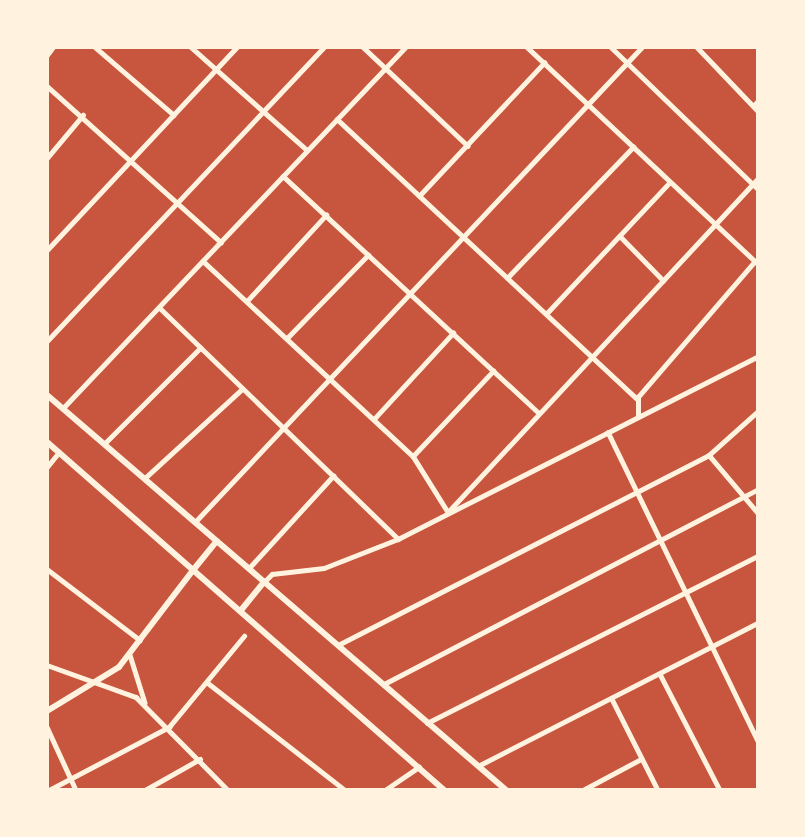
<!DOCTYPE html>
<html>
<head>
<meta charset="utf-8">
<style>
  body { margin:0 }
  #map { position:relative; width:805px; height:837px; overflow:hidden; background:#c8553d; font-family:Lato,sans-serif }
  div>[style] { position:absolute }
  .minor>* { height:4.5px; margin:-2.25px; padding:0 2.25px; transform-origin:2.25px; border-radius:2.25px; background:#fff3e0 }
  .secondary>* { height:6px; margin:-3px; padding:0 3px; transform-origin:3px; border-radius:3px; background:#fff3e0 }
  .primary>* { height:6px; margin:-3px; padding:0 3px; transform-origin:3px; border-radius:3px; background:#fff3e0 }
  span { translate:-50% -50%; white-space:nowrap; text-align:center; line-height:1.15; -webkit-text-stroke:5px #fff3e0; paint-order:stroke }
  .frame { position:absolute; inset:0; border:49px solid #fff3e0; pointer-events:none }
</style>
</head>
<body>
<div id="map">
  <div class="minor">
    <i style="left:95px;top:47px;width:104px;rotate:40.7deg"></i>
    <i style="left:191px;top:47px;width:155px;rotate:41.6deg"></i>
    <i style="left:363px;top:47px;width:144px;rotate:43.3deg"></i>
    <i style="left:527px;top:47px;width:317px;rotate:43.2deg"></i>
    <i style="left:611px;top:47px;width:204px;rotate:44deg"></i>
    <i style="left:697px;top:47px;width:88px;rotate:46.4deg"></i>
    <i style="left:47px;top:55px;width:10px;rotate:-53deg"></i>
    <i style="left:47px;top:86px;width:234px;rotate:41.9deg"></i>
    <i style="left:753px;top:106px;width:7px;rotate:-45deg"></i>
    <i style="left:337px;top:119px;width:410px;rotate:43deg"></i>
    <i style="left:47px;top:158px;width:56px;rotate:-50.1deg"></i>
    <i style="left:283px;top:176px;width:347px;rotate:42.8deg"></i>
    <i style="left:419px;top:196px;width:183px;rotate:-46.8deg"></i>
    <i style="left:620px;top:236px;width:62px;rotate:45.7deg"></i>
    <i style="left:47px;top:250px;width:278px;rotate:-46.9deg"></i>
    <i style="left:203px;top:261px;width:287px;rotate:42.9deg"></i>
    <i style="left:413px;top:456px;width:66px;rotate:58deg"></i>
    <i style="left:448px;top:512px;width:456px;rotate:-47.1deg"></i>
    <i style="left:507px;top:278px;width:182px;rotate:-46.1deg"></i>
    <i style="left:247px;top:301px;width:117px;rotate:-47.4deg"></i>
    <i style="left:160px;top:308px;width:332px;rotate:44.1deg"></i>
    <i style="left:546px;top:314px;width:180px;rotate:-46.8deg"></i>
    <i style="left:287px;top:338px;width:116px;rotate:-45.7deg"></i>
    <i style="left:47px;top:341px;width:404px;rotate:-46.7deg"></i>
    <i style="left:63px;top:408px;width:497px;rotate:-46.5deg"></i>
    <i style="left:638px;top:417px;width:20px;rotate:-90deg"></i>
    <i style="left:638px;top:397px;width:179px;rotate:-49.3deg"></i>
    <i style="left:374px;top:419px;width:117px;rotate:-47.4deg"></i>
    <i style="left:608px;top:432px;width:343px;rotate:64.1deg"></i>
    <i style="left:104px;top:444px;width:136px;rotate:-45deg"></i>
    <i style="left:709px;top:455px;width:76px;rotate:49.8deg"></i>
    <i style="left:413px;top:456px;width:117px;rotate:-46.7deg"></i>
    <i style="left:47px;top:467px;width:19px;rotate:-51deg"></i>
    <i style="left:145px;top:478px;width:132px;rotate:-42.5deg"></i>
    <i style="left:195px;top:522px;width:652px;rotate:-46.74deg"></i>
    <i style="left:249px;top:568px;width:125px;rotate:-47.6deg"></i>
    <i style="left:47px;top:569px;width:117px;rotate:37.4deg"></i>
    <i style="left:264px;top:582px;width:11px;rotate:-45deg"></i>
    <i style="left:272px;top:574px;width:52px;rotate:-6.6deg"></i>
    <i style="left:324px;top:568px;width:79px;rotate:-21.4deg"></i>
    <i style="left:398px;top:539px;width:404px;rotate:-26.9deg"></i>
    <i style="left:338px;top:645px;width:417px;rotate:-27.1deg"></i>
    <i style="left:709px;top:455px;width:66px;rotate:-41.9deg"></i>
    <i style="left:130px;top:655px;width:50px;rotate:72.6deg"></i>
    <i style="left:47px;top:665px;width:95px;rotate:19.8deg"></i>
    <i style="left:136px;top:697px;width:131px;rotate:45.3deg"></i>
    <i style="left:660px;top:674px;width:131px;rotate:62.7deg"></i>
    <i style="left:208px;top:683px;width:174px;rotate:38deg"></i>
    <i style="left:384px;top:684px;width:422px;rotate:-27.5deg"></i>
    <i style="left:612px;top:699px;width:102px;rotate:63.2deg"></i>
    <i style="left:427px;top:723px;width:371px;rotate:-26.8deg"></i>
    <i style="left:47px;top:727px;width:69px;rotate:65.3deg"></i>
    <i style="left:478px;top:766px;width:314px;rotate:-27.1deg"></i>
    <i style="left:49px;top:790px;width:136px;rotate:-27.7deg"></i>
    <i style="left:169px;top:727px;width:118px;rotate:-50.5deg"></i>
    <i style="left:145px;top:790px;width:63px;rotate:-29.4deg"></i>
    <i style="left:385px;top:790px;width:41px;rotate:-34.1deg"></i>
    <i style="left:583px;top:790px;width:66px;rotate:-28.1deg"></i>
  </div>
  <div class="secondary">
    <i style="left:47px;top:711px;width:84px;rotate:-31.4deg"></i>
    <i style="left:119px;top:667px;width:123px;rotate:-52.6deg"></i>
  </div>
  <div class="primary">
    <i style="left:47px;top:395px;width:606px;rotate:40.71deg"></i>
    <i style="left:47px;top:442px;width:528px;rotate:41.24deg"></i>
    <i style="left:194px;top:569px;width:36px;rotate:-51deg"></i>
    <i style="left:242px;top:609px;width:35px;rotate:-51deg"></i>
  </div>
  <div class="frame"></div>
</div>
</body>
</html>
